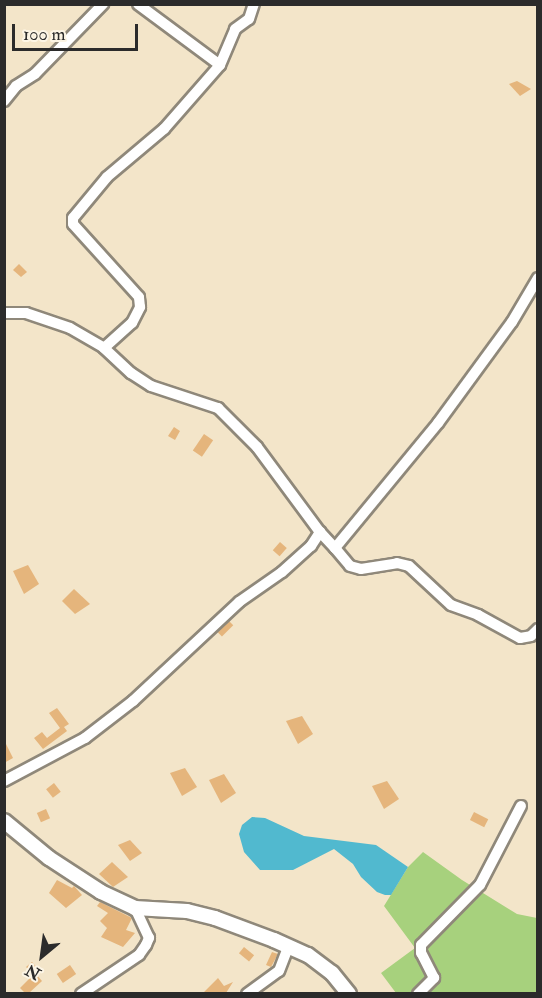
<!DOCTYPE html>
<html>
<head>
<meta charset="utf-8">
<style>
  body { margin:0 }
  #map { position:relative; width:542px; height:998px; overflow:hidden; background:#f3e5c9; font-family:"IM FELL Double Pica",serif }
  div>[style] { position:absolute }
  .green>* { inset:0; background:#a7d17d }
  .water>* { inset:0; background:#51b9cf }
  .building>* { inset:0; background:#e5b57c; transform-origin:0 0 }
  .roads { filter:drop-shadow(2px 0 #8f887a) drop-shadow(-2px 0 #8f887a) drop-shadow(0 2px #8f887a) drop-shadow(0 -2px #8f887a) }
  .minor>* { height:10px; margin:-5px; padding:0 5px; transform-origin:5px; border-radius:5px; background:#fff }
  .major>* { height:14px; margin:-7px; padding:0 7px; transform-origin:7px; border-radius:7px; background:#fff }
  span { translate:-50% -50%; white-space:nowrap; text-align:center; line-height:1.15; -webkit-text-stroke:4.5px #fcf5e5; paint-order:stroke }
  .frame { position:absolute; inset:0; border:6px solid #2b2b2b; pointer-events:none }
  .north { position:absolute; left:12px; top:926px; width:60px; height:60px; -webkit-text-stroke:4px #fcf5e5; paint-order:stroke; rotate:209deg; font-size:16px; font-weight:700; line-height:24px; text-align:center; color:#2b2b2b }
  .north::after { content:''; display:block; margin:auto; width:21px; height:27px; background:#2b2b2b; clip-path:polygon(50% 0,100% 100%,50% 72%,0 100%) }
  .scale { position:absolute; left:12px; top:24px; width:126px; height:27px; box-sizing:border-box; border:3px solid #2b2b2b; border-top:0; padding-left:8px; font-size:18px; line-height:21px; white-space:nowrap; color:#2b2b2b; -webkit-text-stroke:4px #fcf5e5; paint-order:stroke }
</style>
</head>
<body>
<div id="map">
  <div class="green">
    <i style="clip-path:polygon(423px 852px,462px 880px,517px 914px,537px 918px,537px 993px,396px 993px,381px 973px,415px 948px,384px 906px,408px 867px)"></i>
  </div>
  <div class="water">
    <i style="clip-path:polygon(252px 817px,265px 818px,304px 836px,376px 845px,408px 867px,391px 895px,385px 895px,377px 892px,361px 877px,353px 864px,334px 849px,293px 870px,260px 870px,244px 852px,239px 834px,242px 825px)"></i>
  </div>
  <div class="building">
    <i style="clip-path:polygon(517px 81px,531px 89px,520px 96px,509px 84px)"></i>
    <i style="clip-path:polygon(19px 264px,27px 272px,21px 277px,13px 270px)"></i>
    <i style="clip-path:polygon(174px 427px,180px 431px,175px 440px,168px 436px)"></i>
    <i style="left:204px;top:434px;width:11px;height:20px;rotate:34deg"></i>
    <i style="left:280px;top:542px;width:9px;height:11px;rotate:41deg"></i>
    <i style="clip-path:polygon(28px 565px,39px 584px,24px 594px,13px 571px)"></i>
    <i style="clip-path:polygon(74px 589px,90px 604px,75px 614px,62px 601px)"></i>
    <i style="left:229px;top:621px;width:6px;height:16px;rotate:45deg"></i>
    <i style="clip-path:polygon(57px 708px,69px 724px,64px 727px,67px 731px,43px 749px,34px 738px,42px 732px,47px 738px,60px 728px,49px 713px)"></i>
    <i style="clip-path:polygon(302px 716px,313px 734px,298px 744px,286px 721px)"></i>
    <i style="clip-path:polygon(4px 740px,13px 758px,4px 763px)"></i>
    <i style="clip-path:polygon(185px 768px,197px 787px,182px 796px,170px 773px)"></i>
    <i style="clip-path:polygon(224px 774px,236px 793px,221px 803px,209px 780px)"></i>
    <i style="clip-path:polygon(387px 781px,399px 799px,384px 809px,372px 786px)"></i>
    <i style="left:54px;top:783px;width:11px;height:10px;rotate:52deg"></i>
    <i style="left:46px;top:809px;width:10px;height:10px;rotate:66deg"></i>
    <i style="left:474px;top:812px;width:16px;height:9px;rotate:27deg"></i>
    <i style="clip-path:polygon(130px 840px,142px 853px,130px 861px,118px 845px)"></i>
    <i style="clip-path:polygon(112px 862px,128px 877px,113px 887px,99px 874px)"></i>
    <i style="clip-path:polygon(57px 880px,72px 888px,74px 886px,82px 895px,66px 908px,49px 893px)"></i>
    <i style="clip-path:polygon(100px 902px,132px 918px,126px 930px,135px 933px,123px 947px,101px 937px,107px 928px,100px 921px,108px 913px,97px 906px)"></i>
    <i style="left:244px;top:947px;width:13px;height:8px;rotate:39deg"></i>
    <i style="clip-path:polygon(272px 952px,278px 954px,271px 967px,266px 965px)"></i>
    <i style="clip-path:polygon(32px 962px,38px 969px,33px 974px,26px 967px)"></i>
    <i style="left:70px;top:965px;width:11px;height:16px;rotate:56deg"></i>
    <i style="clip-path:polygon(35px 973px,42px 981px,29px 993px,25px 993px,20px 988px)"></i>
    <i style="clip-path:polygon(218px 978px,224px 986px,233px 982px,226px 993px,203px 993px)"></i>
  </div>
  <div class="roads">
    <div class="minor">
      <i style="left:220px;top:65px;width:39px;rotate:-67deg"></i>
      <i style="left:235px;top:29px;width:17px;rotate:-36deg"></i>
      <i style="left:249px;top:19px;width:16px;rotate:-72deg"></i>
      <i style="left:4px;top:101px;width:19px;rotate:-51deg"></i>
      <i style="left:16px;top:86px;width:22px;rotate:-32deg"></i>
      <i style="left:35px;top:74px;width:98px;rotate:-45.8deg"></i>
      <i style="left:4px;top:313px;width:22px"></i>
      <i style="left:26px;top:313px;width:46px;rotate:18.8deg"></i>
      <i style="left:70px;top:328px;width:39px;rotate:30deg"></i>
      <i style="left:104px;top:348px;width:37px;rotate:43deg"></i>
      <i style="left:131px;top:373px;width:24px;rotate:33deg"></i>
      <i style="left:151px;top:386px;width:71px;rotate:18.2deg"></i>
      <i style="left:218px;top:408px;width:55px;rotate:45deg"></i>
      <i style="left:257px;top:447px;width:106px;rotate:53.5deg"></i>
      <i style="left:104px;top:348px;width:38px;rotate:-42deg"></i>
      <i style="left:132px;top:323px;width:18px;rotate:-63deg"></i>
      <i style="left:140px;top:307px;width:10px;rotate:-96deg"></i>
      <i style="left:139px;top:297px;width:98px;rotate:-132.1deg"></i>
      <i style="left:73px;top:224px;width:6px;rotate:-90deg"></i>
      <i style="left:73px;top:218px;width:53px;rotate:-50.3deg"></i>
      <i style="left:107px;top:177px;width:75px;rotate:-40.1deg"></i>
      <i style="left:164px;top:129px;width:85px;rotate:-48.8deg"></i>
      <i style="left:220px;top:65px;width:102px;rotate:-143.4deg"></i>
      <i style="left:335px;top:548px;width:23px;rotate:50deg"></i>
      <i style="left:350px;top:566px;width:11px;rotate:15deg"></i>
      <i style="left:361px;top:569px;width:36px;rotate:-9deg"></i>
      <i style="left:397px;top:563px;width:12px;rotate:14deg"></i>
      <i style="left:409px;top:566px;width:57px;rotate:42.9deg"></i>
      <i style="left:451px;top:605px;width:29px;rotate:20deg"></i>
      <i style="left:478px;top:615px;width:48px;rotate:28.7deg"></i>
      <i style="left:520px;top:638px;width:11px;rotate:-10deg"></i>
      <i style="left:531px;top:636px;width:10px;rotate:-45deg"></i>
      <i style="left:4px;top:781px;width:92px;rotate:-28deg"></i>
      <i style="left:85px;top:738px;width:61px;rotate:-37.6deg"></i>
      <i style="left:133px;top:701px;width:145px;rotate:-43deg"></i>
      <i style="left:239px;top:602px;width:52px;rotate:-34.9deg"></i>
      <i style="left:282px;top:572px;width:39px;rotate:-42deg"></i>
      <i style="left:311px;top:546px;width:17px;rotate:-57deg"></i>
      <i style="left:320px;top:532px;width:22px;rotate:47deg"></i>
      <i style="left:335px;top:548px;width:162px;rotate:-50.5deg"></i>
      <i style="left:438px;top:423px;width:125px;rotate:-53.8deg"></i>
      <i style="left:512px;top:322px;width:51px;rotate:-59.4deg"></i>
      <i style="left:81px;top:994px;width:70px;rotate:-33.9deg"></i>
      <i style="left:139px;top:955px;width:12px;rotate:-55deg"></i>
      <i style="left:146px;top:945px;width:8px;rotate:-67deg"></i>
      <i style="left:149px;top:938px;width:33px;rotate:-115deg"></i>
      <i style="left:247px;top:994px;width:39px;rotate:-36deg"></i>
      <i style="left:279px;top:971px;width:25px;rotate:-69deg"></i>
      <i style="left:418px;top:994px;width:23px;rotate:-45deg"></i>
      <i style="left:434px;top:978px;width:28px;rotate:-117deg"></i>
      <i style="left:421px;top:953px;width:8px;rotate:-90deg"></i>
      <i style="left:421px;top:945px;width:84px;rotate:-45.5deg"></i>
      <i style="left:480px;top:885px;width:89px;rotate:-62.6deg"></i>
    </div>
    <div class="major">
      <i style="left:4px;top:821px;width:58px;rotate:39.4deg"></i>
      <i style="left:49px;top:858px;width:62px;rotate:33.2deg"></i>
      <i style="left:101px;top:892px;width:38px;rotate:25deg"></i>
      <i style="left:135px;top:908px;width:52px;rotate:3.3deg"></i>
      <i style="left:187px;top:911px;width:29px;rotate:14deg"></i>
      <i style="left:215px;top:918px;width:63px;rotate:20.4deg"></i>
      <i style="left:274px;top:940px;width:37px;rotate:24deg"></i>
      <i style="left:308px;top:955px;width:30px;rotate:37deg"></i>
      <i style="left:332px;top:973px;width:27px;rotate:51deg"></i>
    </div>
  </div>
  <div class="frame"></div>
  <div class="north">N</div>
  <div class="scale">100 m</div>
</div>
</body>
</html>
